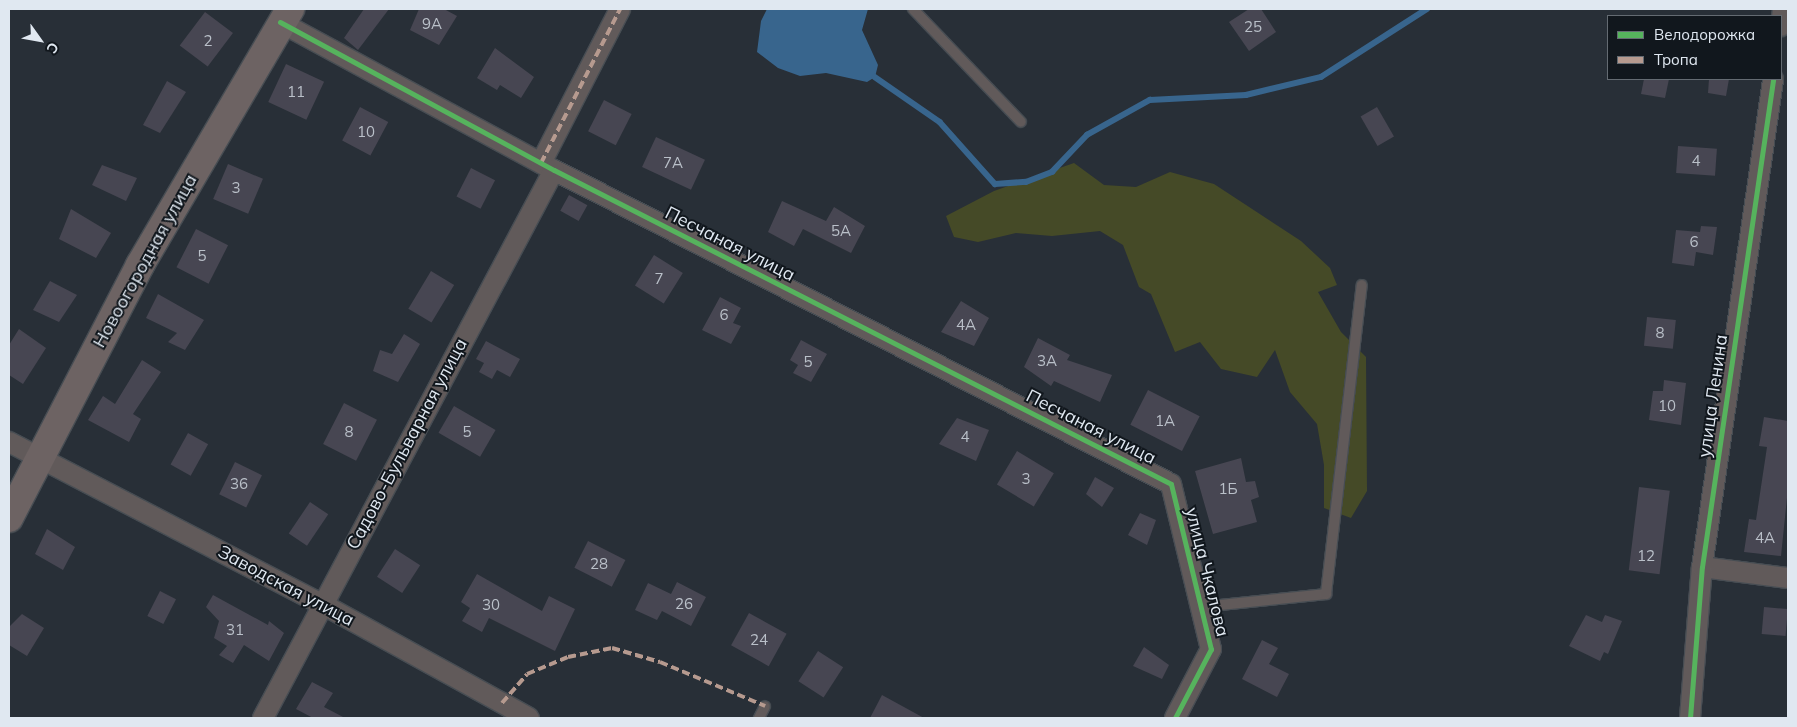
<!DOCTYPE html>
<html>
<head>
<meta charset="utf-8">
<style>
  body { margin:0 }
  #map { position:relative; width:1797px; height:727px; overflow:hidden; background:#282f37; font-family:Mulish,sans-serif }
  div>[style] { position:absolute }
  .green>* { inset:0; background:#454a27 }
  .water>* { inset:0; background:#38658d }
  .stream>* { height:5.5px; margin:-2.75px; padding:0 2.75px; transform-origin:2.75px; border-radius:2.75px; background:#38658d }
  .building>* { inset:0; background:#474652; transform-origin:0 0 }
  .roads { filter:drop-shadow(1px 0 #474d53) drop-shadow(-1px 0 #474d53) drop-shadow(0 1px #474d53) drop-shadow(0 -1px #474d53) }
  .lane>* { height:10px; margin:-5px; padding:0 5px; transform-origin:5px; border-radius:5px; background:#615a5a }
  .street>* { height:20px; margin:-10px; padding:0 10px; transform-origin:10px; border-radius:10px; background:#615a5a }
  .secondary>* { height:28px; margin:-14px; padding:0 14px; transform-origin:14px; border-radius:14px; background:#6d6363 }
  .quiet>* { height:4px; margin-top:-2px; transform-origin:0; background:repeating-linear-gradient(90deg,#b69a8f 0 8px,transparent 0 12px) }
  .cycleway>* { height:5px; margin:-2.5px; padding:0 2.5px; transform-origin:2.5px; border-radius:2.5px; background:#56b35d }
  span { translate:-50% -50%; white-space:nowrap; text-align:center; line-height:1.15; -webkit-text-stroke:4px #11171d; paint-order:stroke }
  .number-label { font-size:15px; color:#bac0c9 }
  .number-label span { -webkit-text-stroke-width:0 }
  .street-label { font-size:18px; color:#e0e8f1 }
  .frame { position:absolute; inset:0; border:10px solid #e0e8f1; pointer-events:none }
  .legend { position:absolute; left:1607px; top:15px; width:175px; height:65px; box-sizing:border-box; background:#11171d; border:1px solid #646b72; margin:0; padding:6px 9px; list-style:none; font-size:15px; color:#e0e8f1 }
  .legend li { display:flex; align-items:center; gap:10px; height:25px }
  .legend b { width:25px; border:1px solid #646b72 }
  .north { position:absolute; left:15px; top:15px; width:50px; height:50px; -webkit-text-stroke:4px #11171d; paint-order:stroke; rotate:122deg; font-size:14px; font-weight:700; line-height:20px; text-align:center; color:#e0e8f1 }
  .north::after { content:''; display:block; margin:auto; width:18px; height:22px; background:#e0e8f1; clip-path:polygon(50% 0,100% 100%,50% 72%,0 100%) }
</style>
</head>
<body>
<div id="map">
  <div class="green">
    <i style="clip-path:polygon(1074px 163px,1104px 185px,1136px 187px,1170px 172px,1214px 184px,1301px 241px,1330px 268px,1337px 285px,1318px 292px,1341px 332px,1366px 357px,1367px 491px,1351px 518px,1324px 508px,1324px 465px,1317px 424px,1290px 392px,1275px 350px,1257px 377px,1221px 369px,1200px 342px,1175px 352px,1151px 294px,1139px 287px,1123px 245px,1100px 231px,1052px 236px,1016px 233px,978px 242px,954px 237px,946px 216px,994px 191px)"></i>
  </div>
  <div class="water">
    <i style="clip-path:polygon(767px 9px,868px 9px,862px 30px,878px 65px,875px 77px,867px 82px,826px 73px,800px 76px,778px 68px,757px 52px,761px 21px)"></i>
  </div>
  <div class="stream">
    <i style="left:875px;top:77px;width:79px;rotate:34.7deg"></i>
    <i style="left:940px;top:122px;width:83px;rotate:48.4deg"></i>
    <i style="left:995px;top:184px;width:31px;rotate:-4deg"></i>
    <i style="left:1026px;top:182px;width:28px;rotate:-21deg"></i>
    <i style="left:1052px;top:172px;width:51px;rotate:-46.6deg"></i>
    <i style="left:1087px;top:135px;width:72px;rotate:-29.1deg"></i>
    <i style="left:1150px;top:100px;width:96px;rotate:-3deg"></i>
    <i style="left:1246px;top:95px;width:77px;rotate:-13.5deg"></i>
    <i style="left:1321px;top:77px;width:126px;rotate:-32.7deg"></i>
  </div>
  <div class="building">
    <i style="clip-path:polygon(364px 9px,389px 9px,358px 50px,344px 38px)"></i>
    <i style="clip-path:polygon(419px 9px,444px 9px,457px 16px,439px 45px,410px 30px)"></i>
    <i style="clip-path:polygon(1249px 9px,1261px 9px,1276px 32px,1249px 51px,1229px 22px)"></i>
    <i style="left:205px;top:12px;width:35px;height:42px;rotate:37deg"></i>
    <i style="clip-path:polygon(495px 48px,534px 77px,521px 98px,500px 85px,497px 90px,477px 78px)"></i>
    <i style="left:286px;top:64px;width:42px;height:42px;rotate:25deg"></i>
    <i style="clip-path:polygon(1644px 79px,1669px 79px,1665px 98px,1641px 94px)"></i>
    <i style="clip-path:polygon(1709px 79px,1729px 79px,1726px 96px,1708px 93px)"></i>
    <i style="clip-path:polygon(167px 81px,186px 92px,160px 133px,143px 125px)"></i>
    <i style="left:604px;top:100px;width:31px;height:35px;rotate:27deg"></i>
    <i style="left:360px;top:107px;width:32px;height:38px;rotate:28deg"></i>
    <i style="left:1377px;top:107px;width:34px;height:19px;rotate:60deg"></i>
    <i style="left:656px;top:137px;width:54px;height:33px;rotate:25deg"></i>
    <i style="left:1678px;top:146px;width:39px;height:27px;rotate:4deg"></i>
    <i style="left:228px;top:164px;width:38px;height:38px;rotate:23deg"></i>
    <i style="clip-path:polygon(102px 165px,137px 178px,126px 201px,92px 185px)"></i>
    <i style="left:471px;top:168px;width:27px;height:32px;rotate:27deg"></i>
    <i style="left:569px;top:195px;width:21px;height:18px;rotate:29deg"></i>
    <i style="clip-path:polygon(782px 201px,826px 221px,834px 207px,865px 226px,851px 253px,803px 229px,794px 246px,768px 232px)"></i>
    <i style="clip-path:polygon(71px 209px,111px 233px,96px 258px,59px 239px)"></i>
    <i style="clip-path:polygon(1701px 226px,1717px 227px,1713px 255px,1696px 252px,1694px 266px,1672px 263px,1676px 230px,1700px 232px)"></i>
    <i style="left:196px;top:229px;width:36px;height:43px;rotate:27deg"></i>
    <i style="left:654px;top:255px;width:34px;height:36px;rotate:32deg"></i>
    <i style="left:431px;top:271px;width:27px;height:44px;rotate:31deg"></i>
    <i style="clip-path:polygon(50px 281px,77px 295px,59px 322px,33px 310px)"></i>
    <i style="clip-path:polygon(158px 294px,204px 320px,185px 350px,168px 342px,177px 333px,146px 318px)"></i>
    <i style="clip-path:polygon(720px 297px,741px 308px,733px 323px,741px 326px,731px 344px,702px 330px)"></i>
    <i style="clip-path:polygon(961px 301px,989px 318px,974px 346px,941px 332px)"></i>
    <i style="left:1647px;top:317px;width:29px;height:29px;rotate:6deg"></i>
    <i style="clip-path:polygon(19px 329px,46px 348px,23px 384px,9px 375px,9px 345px)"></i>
    <i style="clip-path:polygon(404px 334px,420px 344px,398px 382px,373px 371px,380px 350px,392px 354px)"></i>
    <i style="clip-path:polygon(1038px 338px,1070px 355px,1067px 360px,1112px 375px,1100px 402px,1054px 381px,1051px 386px,1024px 367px)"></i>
    <i style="clip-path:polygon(801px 340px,827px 354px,811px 382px,793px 373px,798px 365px,790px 360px)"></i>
    <i style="clip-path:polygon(486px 341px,520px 359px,510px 377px,497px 370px,492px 379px,479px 372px,484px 363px,476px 359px)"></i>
    <i style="clip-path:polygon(142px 360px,161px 372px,133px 414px,141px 419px,129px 442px,88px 420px,103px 396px,115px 404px)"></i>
    <i style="clip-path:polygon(1664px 380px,1686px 383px,1681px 425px,1649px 420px,1653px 391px,1663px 391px)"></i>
    <i style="left:1148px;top:390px;width:58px;height:39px;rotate:27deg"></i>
    <i style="left:344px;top:403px;width:37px;height:46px;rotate:27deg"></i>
    <i style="left:454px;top:406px;width:48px;height:31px;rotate:30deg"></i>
    <i style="clip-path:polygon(1764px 417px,1788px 421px,1788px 488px,1781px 556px,1744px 552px,1749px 519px,1756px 520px,1767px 447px,1759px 446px)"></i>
    <i style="clip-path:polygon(957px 418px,989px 430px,976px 461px,939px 444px)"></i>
    <i style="left:188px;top:433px;width:23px;height:36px;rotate:29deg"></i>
    <i style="left:1017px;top:451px;width:43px;height:39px;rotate:31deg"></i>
    <i style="clip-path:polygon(1241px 458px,1246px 482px,1255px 481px,1259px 497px,1251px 500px,1257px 522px,1213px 534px,1195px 471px)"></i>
    <i style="left:235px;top:462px;width:30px;height:36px;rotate:26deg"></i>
    <i style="clip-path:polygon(1095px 477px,1114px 488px,1102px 507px,1086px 494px)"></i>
    <i style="left:1639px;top:487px;width:31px;height:84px;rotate:7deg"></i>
    <i style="left:310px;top:502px;width:22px;height:38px;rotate:34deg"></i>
    <i style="clip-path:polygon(1140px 513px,1156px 520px,1147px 545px,1128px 535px)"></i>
    <i style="clip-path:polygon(47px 529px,75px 547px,63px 570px,35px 554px)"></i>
    <i style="left:588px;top:541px;width:42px;height:30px;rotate:27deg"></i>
    <i style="left:395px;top:549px;width:30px;height:33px;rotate:33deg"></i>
    <i style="clip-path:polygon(477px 574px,542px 611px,549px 596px,575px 609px,555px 651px,489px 618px,482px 632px,462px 621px,470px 608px,461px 602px)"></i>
    <i style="clip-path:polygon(677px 582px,706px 597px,691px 626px,662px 611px,657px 620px,635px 610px,648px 583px,671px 594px)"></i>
    <i style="left:160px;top:591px;width:18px;height:28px;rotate:27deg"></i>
    <i style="clip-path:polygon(213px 595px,268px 625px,269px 621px,284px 633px,269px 661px,244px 645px,233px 663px,219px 655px,227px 646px,214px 638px,219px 621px,206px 607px)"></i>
    <i style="left:1764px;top:607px;width:24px;height:27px;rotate:5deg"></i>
    <i style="left:749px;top:613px;width:43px;height:37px;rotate:29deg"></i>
    <i style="clip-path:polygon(22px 614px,44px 628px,27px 656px,9px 645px,9px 627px)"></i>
    <i style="clip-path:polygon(1586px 615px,1602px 622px,1605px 615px,1622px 621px,1608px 654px,1604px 652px,1600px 661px,1569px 646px)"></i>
    <i style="clip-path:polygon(1262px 640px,1278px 648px,1269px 664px,1289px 674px,1277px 697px,1242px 679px)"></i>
    <i style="clip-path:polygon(1144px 647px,1169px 665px,1162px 679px,1133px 666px)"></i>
    <i style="left:818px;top:651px;width:30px;height:36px;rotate:33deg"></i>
    <i style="clip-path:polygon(312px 682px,333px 693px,324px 707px,345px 718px,313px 718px,296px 709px)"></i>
    <i style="clip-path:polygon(882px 695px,924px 718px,870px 718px)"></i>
  </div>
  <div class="roads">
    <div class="lane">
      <i style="left:913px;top:9px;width:156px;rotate:46.3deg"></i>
      <i style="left:1201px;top:607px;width:126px;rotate:-5.9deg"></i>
      <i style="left:1326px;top:594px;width:311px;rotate:-83.4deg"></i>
      <i style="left:759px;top:718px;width:13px;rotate:-63deg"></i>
    </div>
    <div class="street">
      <i style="left:280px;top:22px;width:311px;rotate:28.4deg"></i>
      <i style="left:554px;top:170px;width:692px;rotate:26.97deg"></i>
      <i style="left:1171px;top:484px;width:170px;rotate:76.4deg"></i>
      <i style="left:1211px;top:649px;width:78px;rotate:117.6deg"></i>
      <i style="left:1781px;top:26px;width:17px;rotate:-83deg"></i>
      <i style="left:541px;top:163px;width:173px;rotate:-62.8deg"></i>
      <i style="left:9px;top:442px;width:352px;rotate:27.4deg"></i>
      <i style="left:322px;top:604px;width:236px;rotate:28.8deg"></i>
      <i style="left:1702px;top:567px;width:87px;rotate:7.3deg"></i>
      <i style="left:263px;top:718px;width:620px;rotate:-62.03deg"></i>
      <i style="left:1690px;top:718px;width:151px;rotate:-85.5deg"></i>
      <i style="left:1702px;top:567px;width:493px;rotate:-81.7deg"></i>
    </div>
    <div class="secondary">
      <i style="left:9px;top:518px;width:285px;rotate:-62.6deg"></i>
      <i style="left:140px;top:265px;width:297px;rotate:-59.6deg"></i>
    </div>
  </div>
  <div class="quiet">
    <i style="left:541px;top:163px;width:173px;rotate:-62.8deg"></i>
    <i style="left:502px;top:703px;width:38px;rotate:-49deg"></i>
    <i style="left:527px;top:674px;width:44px;rotate:-22.5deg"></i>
    <i style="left:568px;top:657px;width:45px;rotate:-11.6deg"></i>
    <i style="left:612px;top:648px;width:50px;rotate:16.3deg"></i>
    <i style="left:660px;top:662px;width:114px;rotate:22.7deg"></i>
  </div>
  <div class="cycleway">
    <i style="left:280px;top:22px;width:311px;rotate:28.4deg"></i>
    <i style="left:554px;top:170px;width:692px;rotate:26.97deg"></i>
    <i style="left:1171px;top:484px;width:170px;rotate:76.4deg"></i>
    <i style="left:1211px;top:649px;width:78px;rotate:117.6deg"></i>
    <i style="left:1690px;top:718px;width:151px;rotate:-85.5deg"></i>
    <i style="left:1702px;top:567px;width:493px;rotate:-81.7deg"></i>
  </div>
  <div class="number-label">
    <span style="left:432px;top:24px">9А</span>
    <span style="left:1253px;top:27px">25</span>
    <span style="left:208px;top:41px">2</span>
    <span style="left:296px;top:92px">11</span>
    <span style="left:366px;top:132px">10</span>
    <span style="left:1696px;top:161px">4</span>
    <span style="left:673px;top:163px">7А</span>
    <span style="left:236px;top:188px">3</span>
    <span style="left:841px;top:231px">5А</span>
    <span style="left:1694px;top:242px">6</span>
    <span style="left:202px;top:256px">5</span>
    <span style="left:659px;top:279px">7</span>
    <span style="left:724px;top:315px">6</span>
    <span style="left:966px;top:325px">4А</span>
    <span style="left:1660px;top:333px">8</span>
    <span style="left:1047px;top:361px">3А</span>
    <span style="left:808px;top:362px">5</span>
    <span style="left:1667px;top:406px">10</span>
    <span style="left:1165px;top:421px">1А</span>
    <span style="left:349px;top:432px">8</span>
    <span style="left:467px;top:432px">5</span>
    <span style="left:965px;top:437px">4</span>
    <span style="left:1026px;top:479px">3</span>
    <span style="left:239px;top:484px">36</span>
    <span style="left:1228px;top:489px">1Б</span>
    <span style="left:1765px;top:538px">4А</span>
    <span style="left:1646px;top:556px">12</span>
    <span style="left:599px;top:564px">28</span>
    <span style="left:684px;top:604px">26</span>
    <span style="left:491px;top:605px">30</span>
    <span style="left:235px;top:630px">31</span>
    <span style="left:759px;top:640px">24</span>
  </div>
  <div class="street-label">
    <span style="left:730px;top:244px;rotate:27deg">Песчаная улица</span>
    <span style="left:145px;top:261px;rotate:-61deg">Новоогородная улица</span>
    <span style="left:1713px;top:396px;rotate:-82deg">улица Ленина</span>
    <span style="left:1091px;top:427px;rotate:27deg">Песчаная улица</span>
    <span style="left:407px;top:444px;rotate:-62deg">Садово-Бульварная улица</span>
    <span style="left:1207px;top:572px;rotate:76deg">улица Чкалова</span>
    <span style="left:286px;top:586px;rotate:28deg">Заводская улица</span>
  </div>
  <div class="frame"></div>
  <ul class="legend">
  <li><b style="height:6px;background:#56b35d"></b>Велодорожка</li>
  <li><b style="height:6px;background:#b69a8f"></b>Тропа</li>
  </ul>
  <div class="north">С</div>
</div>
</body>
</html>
